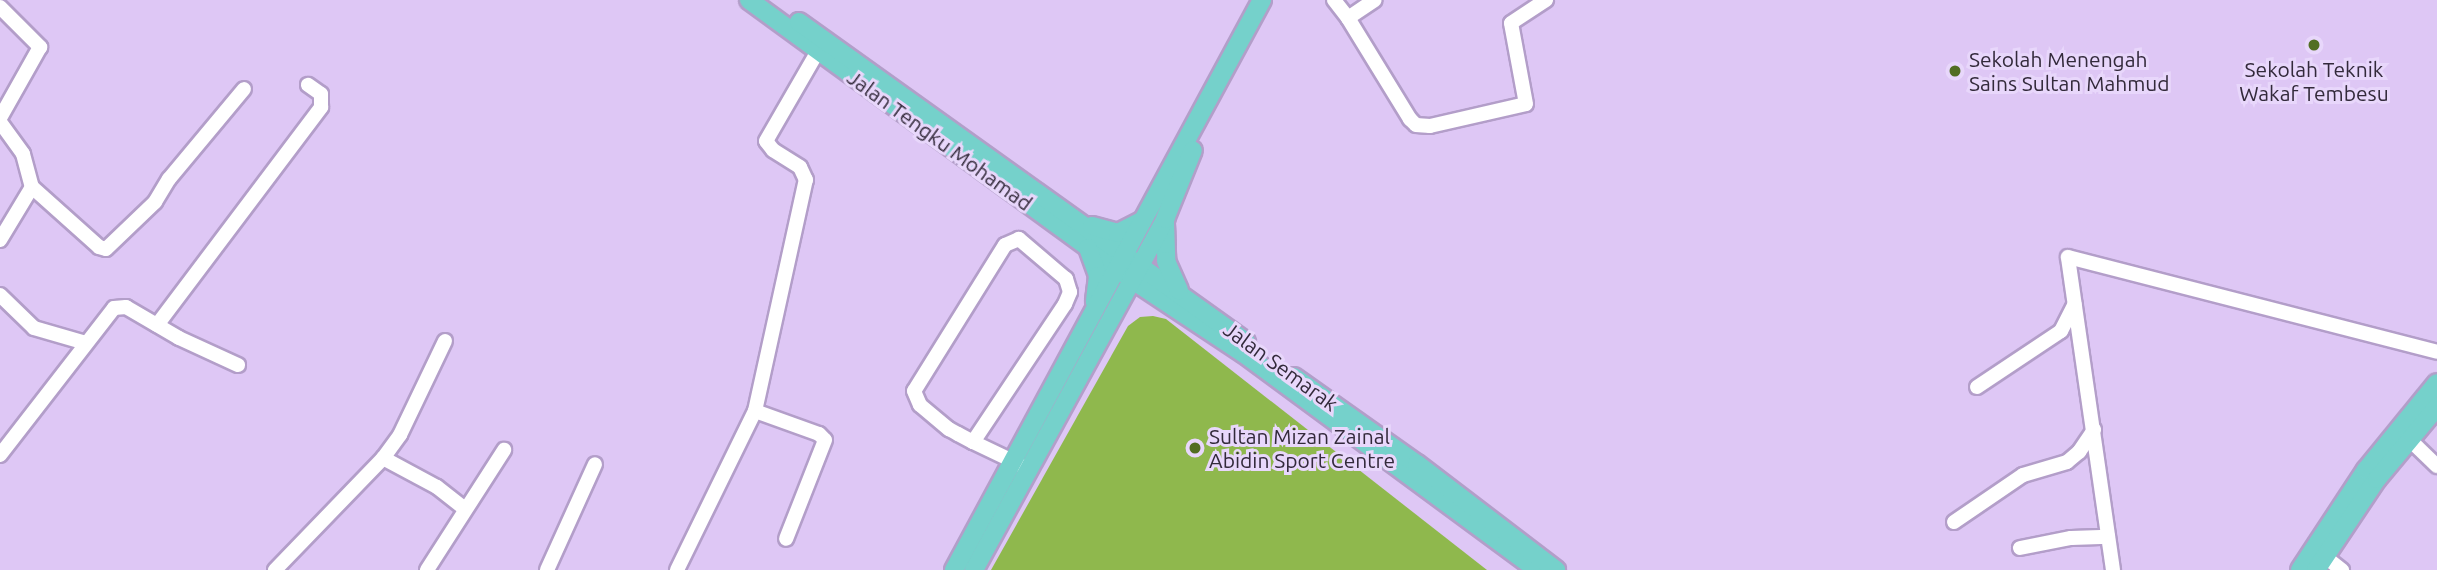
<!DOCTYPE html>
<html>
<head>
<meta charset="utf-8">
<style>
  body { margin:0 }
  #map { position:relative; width:2437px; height:570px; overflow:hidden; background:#dec7f5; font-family:Ubuntu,sans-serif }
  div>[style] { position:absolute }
  .green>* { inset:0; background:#8fb84d }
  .roads { filter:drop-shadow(2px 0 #b39ec9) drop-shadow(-2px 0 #b39ec9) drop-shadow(0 2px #b39ec9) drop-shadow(0 -2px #b39ec9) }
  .minor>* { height:14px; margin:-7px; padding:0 7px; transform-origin:7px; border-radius:7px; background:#fff }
  .major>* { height:18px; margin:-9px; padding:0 9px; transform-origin:9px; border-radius:9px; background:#75d1cb }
  .dots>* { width:19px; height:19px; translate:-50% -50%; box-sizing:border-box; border:4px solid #e8d7fb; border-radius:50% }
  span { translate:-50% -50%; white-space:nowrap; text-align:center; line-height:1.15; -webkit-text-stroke:6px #e8d7fb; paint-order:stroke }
  .poi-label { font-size:21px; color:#332a3b }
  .left { translate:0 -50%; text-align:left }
  .street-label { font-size:21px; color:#332a3b }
</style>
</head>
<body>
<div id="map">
  <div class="green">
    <i style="clip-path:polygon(1153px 316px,1166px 319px,1487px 570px,991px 570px,1128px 326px,1140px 317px)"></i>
  </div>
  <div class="roads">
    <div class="minor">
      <i style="left:1334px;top:0;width:23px;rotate:52deg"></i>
      <i style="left:1348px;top:18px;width:119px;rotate:58.5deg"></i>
      <i style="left:1410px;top:119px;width:8px;rotate:45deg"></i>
      <i style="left:1416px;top:125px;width:14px;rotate:4deg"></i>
      <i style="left:1430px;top:126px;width:98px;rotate:-12.9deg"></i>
      <i style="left:1526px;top:104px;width:82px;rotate:-100.5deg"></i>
      <i style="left:1511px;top:23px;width:42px;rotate:-33.3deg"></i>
      <i style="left:0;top:7px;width:57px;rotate:45deg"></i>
      <i style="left:40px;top:47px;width:81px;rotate:119.4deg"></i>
      <i style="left:1348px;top:18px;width:32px;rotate:-34deg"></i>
      <i style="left:0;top:122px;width:39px;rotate:54deg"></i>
      <i style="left:23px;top:154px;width:34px;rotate:75deg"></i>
      <i style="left:32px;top:187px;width:90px;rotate:41.8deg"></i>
      <i style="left:99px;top:247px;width:7px;rotate:16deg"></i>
      <i style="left:106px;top:249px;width:68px;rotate:-43.8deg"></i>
      <i style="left:155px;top:202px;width:27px;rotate:-59deg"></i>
      <i style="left:169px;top:179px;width:117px;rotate:-50.2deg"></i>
      <i style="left:0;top:240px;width:62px;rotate:-58.9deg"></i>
      <i style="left:0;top:295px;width:47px;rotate:44.1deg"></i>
      <i style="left:34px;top:328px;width:54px;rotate:16.1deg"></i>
      <i style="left:157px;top:325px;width:273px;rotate:-53deg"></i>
      <i style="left:321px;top:107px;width:13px;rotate:-90deg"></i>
      <i style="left:321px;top:94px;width:16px;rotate:-145deg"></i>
      <i style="left:445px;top:341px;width:104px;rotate:115.6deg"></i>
      <i style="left:400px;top:435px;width:29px;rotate:126deg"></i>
      <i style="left:383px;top:458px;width:61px;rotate:28.2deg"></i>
      <i style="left:437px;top:487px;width:36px;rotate:38deg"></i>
      <i style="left:1977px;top:387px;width:101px;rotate:-33.7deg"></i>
      <i style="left:2061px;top:331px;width:30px;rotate:-63deg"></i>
      <i style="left:755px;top:411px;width:68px;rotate:19.8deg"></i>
      <i style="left:819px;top:434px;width:8px;rotate:45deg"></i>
      <i style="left:825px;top:440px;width:106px;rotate:111.5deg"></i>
      <i style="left:2409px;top:439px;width:39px;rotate:44deg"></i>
      <i style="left:973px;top:442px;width:166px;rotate:-56.3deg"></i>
      <i style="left:1065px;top:304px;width:13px;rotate:-67deg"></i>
      <i style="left:1070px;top:292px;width:14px;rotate:-107deg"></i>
      <i style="left:1066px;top:279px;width:62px;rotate:-139.6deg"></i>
      <i style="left:1019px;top:239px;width:15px;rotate:157deg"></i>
      <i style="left:1005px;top:245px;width:172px;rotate:121.9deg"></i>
      <i style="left:914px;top:391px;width:15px;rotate:67deg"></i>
      <i style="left:920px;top:405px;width:38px;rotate:40deg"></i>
      <i style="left:949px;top:429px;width:10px;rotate:29deg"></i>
      <i style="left:958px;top:434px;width:17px;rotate:28deg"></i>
      <i style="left:973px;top:442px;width:47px;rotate:25.5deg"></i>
      <i style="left:1015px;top:462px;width:17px;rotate:28deg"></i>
      <i style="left:0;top:455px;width:186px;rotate:-52.2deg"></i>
      <i style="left:114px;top:308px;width:12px;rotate:-5deg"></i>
      <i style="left:126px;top:307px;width:61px;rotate:30.3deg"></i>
      <i style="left:179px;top:338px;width:65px;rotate:24.6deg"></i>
      <i style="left:1954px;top:522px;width:83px;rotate:-34.3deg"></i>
      <i style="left:2023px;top:475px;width:46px;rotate:-16.5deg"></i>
      <i style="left:2067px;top:462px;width:16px;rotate:-40deg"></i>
      <i style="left:2079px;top:452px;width:27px;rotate:-56deg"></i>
      <i style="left:2020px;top:548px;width:52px;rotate:-11.1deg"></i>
      <i style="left:2071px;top:538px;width:37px;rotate:-2deg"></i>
      <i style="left:2324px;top:556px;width:23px;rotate:38deg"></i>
      <i style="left:275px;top:570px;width:156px;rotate:-46deg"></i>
      <i style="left:427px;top:570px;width:143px;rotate:-57.3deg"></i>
      <i style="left:547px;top:570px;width:116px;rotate:-65.6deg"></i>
      <i style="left:677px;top:570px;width:177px;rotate:-63.9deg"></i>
      <i style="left:755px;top:411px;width:237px;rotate:-77.6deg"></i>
      <i style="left:806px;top:180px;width:14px;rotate:-115deg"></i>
      <i style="left:800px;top:167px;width:32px;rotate:-148deg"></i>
      <i style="left:773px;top:150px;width:11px;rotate:-128deg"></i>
      <i style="left:766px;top:141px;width:104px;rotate:-60deg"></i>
      <i style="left:2113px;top:570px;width:316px;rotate:-98.2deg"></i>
      <i style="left:2068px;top:257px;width:381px;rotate:14.4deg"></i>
    </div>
    <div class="major">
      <i style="left:749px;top:0;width:473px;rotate:36.1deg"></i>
      <i style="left:1131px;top:279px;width:134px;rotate:33.5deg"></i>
      <i style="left:1243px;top:353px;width:365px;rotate:36.4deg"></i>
      <i style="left:799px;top:22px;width:550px;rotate:35.6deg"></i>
      <i style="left:1165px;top:223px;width:38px;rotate:88deg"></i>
      <i style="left:1166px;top:261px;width:32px;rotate:66deg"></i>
      <i style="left:1092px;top:226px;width:27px;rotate:15deg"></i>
      <i style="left:1118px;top:233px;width:28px;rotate:-27deg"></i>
      <i style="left:1088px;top:248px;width:30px;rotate:70deg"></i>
      <i style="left:1098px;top:276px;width:26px;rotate:97deg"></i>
      <i style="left:1294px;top:377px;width:151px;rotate:35.3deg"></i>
      <i style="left:1417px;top:464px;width:175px;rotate:37.3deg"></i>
      <i style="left:954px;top:570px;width:648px;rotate:-61.62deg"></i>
      <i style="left:974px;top:570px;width:400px;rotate:-61.4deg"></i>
      <i style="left:1165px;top:219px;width:74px;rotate:-67.9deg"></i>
      <i style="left:2300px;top:570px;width:120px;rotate:-56.6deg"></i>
      <i style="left:2366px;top:470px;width:112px;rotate:-50.8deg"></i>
      <i style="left:2316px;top:570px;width:110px;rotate:-56.2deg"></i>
      <i style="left:2377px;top:479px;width:94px;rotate:-50.2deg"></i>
    </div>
  </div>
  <div class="dots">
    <i style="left:2314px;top:45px;background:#526e22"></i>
    <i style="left:1955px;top:71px;background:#526e22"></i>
    <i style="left:1195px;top:448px;background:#526e22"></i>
  </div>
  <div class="poi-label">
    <span class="left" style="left:1969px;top:71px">Sekolah Menengah<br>Sains Sultan Mahmud</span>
    <span style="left:2314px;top:81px">Sekolah Teknik<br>Wakaf Tembesu</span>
    <span class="left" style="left:1209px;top:448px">Sultan Mizan Zainal<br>Abidin Sport Centre</span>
  </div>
  <div class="street-label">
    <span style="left:940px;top:140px;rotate:36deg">Jalan Tengku Mohamad</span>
    <span style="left:1281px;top:366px;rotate:36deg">Jalan Semarak</span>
  </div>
</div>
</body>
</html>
